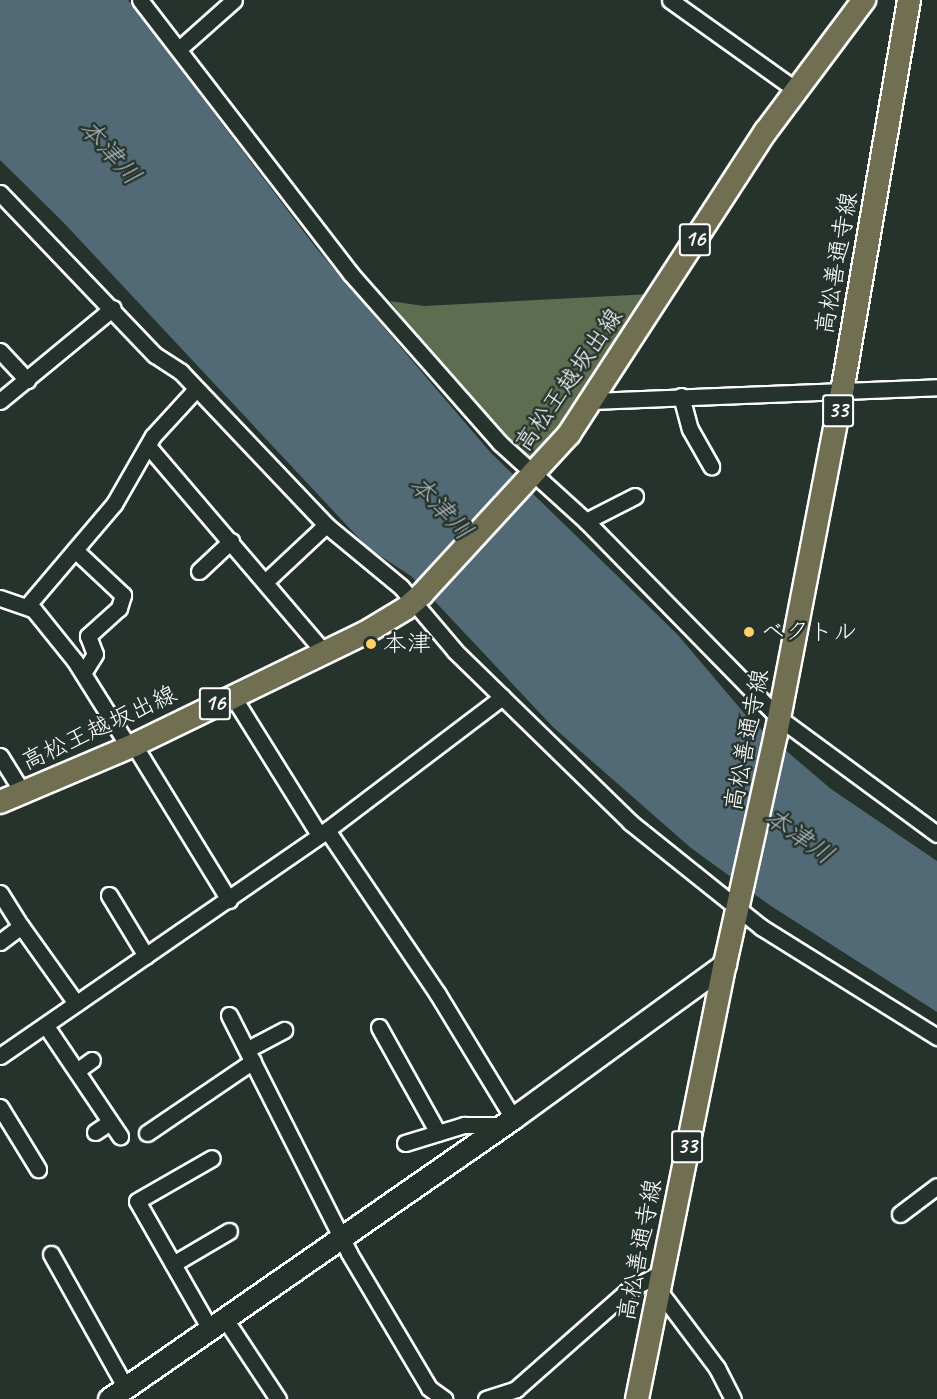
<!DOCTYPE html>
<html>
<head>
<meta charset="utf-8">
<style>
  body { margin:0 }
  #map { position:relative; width:937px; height:1399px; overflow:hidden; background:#26332d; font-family:Caveat,"Klee One",sans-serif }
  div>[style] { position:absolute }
  .green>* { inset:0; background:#5e6d50 }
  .water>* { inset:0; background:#516a75 }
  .roads { filter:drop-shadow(2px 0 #fff) drop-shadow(-2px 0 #fff) drop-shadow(0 2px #fff) drop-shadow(0 -2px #fff) }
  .street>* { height:15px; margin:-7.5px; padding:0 7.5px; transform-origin:7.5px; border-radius:7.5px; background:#26332d }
  .secondary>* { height:21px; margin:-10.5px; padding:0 10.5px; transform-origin:10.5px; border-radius:10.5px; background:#26332d }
  .primary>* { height:22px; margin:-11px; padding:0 11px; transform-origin:11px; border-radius:11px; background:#716f52 }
  .dots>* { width:16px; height:16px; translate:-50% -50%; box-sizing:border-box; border:3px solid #26332d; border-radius:50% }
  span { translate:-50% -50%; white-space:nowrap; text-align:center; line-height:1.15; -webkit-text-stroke:5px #26332d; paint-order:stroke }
  .shield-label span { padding:2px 4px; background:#26332d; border:2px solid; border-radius:4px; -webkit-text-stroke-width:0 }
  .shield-label { font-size:22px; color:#fff; font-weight:700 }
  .street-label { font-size:24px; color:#fff }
  .poi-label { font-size:24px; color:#fff }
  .left { translate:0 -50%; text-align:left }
  .water-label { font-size:26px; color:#b1bcc1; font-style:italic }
</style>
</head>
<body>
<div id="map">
  <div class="green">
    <i style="clip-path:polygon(651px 294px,582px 403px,529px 464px,484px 420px,390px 301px,424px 306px)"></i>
  </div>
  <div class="water">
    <i style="clip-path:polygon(0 0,128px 0,317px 249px,490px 452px,678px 635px,749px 719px,831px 789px,937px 861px,937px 1012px,771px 906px,691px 848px,553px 727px,411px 576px,368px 548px,63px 222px,0 160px)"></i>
  </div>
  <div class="roads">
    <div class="street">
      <i style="left:140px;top:0;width:346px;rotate:52.4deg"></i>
      <i style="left:351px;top:274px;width:225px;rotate:48.6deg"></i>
      <i style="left:500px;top:443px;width:116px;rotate:42.2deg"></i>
      <i style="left:586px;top:521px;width:276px;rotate:45.6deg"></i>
      <i style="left:779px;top:718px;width:196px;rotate:36.3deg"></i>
      <i style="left:670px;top:0;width:155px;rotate:35.5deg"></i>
      <i style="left:180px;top:48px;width:72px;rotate:-41.6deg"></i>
      <i style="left:0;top:193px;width:224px;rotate:46.3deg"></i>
      <i style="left:155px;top:355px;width:31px;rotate:33deg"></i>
      <i style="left:181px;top:372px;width:211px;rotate:46.5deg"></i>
      <i style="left:326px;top:525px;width:97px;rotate:39.6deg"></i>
      <i style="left:401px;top:587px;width:84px;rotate:49.8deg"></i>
      <i style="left:455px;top:651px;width:245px;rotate:44.3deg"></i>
      <i style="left:630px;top:822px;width:168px;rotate:38.7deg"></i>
      <i style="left:761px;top:927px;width:208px;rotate:32deg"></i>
      <i style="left:0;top:351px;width:40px;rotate:47deg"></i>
      <i style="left:681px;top:396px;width:34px;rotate:75deg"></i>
      <i style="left:690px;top:429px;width:43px;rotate:60.4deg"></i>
      <i style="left:0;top:401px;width:146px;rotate:-39.5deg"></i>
      <i style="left:593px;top:401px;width:344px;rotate:-2.3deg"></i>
      <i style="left:148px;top:446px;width:271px;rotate:49.5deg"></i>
      <i style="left:586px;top:521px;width:55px;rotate:-27deg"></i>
      <i style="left:75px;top:550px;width:66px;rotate:43.2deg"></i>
      <i style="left:123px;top:595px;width:14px;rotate:107deg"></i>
      <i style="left:119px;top:608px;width:42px;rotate:137.9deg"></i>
      <i style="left:88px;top:636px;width:19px;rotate:69deg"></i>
      <i style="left:95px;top:654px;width:22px;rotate:122deg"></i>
      <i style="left:199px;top:571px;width:44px;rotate:-43.2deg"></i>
      <i style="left:265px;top:582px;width:83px;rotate:-43.1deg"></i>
      <i style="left:0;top:598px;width:36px;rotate:19deg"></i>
      <i style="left:34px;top:610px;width:65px;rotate:51.2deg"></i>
      <i style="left:75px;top:661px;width:102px;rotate:57.9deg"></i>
      <i style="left:28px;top:605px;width:133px;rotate:-49.6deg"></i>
      <i style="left:114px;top:504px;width:78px;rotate:-60.2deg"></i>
      <i style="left:153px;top:436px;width:64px;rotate:-47.5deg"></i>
      <i style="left:232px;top:695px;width:165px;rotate:58.1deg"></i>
      <i style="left:134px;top:745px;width:182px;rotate:58.5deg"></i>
      <i style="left:0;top:756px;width:44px;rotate:58.1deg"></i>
      <i style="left:327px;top:830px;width:197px;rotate:56deg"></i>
      <i style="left:437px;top:993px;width:146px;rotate:58.7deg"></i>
      <i style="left:0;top:893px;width:39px;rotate:58deg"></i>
      <i style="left:109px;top:895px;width:71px;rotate:58.8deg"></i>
      <i style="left:0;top:942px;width:26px;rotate:-37deg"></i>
      <i style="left:21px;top:926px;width:95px;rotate:54.5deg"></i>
      <i style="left:229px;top:1015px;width:267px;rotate:63.2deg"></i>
      <i style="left:349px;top:1253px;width:157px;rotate:59.3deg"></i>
      <i style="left:429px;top:1388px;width:19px;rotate:36deg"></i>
      <i style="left:46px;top:1026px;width:133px;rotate:56.1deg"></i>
      <i style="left:379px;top:1027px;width:121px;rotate:60.9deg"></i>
      <i style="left:248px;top:1049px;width:41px;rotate:-27.8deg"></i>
      <i style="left:0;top:1056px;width:397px;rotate:-34.6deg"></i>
      <i style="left:327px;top:830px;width:220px;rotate:-37.2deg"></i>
      <i style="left:78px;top:1070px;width:17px;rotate:-36deg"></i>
      <i style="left:0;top:1107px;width:73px;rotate:58.5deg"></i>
      <i style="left:95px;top:1132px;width:18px;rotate:-34deg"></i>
      <i style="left:147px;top:1133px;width:128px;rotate:-34.2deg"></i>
      <i style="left:405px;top:1143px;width:62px;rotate:-17deg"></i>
      <i style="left:464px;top:1125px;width:39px"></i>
      <i style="left:900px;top:1214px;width:46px;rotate:-37.1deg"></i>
      <i style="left:51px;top:1254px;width:154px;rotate:60.8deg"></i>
      <i style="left:173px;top:1264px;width:65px;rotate:-30.5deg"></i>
      <i style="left:660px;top:1292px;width:95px;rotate:53.1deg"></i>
      <i style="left:717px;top:1368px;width:35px;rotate:63deg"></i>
      <i style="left:225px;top:1319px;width:96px;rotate:56.5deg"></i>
      <i style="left:210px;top:1329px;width:147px;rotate:-119.7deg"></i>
      <i style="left:137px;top:1201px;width:86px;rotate:-29.8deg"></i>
      <i style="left:486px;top:1399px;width:32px;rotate:-18deg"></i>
      <i style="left:516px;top:1389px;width:148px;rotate:-41.4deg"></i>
      <i style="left:627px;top:1291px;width:40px;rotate:-28deg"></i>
    </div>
    <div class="secondary">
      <i style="left:109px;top:1399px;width:492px;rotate:-34.8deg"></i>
      <i style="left:513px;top:1118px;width:262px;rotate:-36deg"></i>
    </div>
    <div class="primary">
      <i style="left:0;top:802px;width:146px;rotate:-23deg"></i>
      <i style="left:134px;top:745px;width:257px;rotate:-25.9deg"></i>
      <i style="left:365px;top:633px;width:47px;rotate:-31deg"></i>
      <i style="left:405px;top:609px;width:23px;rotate:-41deg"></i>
      <i style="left:422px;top:594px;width:217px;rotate:-47.4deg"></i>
      <i style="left:569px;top:434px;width:361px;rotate:-57deg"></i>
      <i style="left:766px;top:131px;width:164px;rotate:-53.2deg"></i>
      <i style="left:637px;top:1399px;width:444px;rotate:-78.6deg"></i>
      <i style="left:725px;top:964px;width:236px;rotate:-77.5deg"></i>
      <i style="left:776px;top:734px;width:348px;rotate:-79.1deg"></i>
      <i style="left:842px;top:392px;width:398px;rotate:-80.3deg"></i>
    </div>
  </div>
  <div class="dots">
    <i style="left:749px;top:632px;background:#ffd166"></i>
    <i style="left:371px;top:644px;background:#ffd166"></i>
  </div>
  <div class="shield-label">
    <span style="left:695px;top:240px">16</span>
    <span style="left:838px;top:411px">33</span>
    <span style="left:215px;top:704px">16</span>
    <span style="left:687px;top:1147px">33</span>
  </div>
  <div class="street-label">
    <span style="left:837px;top:263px;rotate:-80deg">高松善通寺線</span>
    <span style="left:569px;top:380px;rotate:-55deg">高松王越坂出線</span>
    <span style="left:99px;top:728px;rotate:-25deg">高松王越坂出線</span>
    <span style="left:747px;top:740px;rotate:-79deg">高松善通寺線</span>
    <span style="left:640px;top:1250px;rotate:-79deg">高松善通寺線</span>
  </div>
  <div class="poi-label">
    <span class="left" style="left:761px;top:632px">ベクトル</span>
    <span class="left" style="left:383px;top:644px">本津</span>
  </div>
  <div class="water-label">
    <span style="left:110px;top:152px;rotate:48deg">本津川</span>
    <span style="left:441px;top:508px;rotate:46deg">本津川</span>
    <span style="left:799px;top:836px;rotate:35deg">本津川</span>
  </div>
</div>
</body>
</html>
